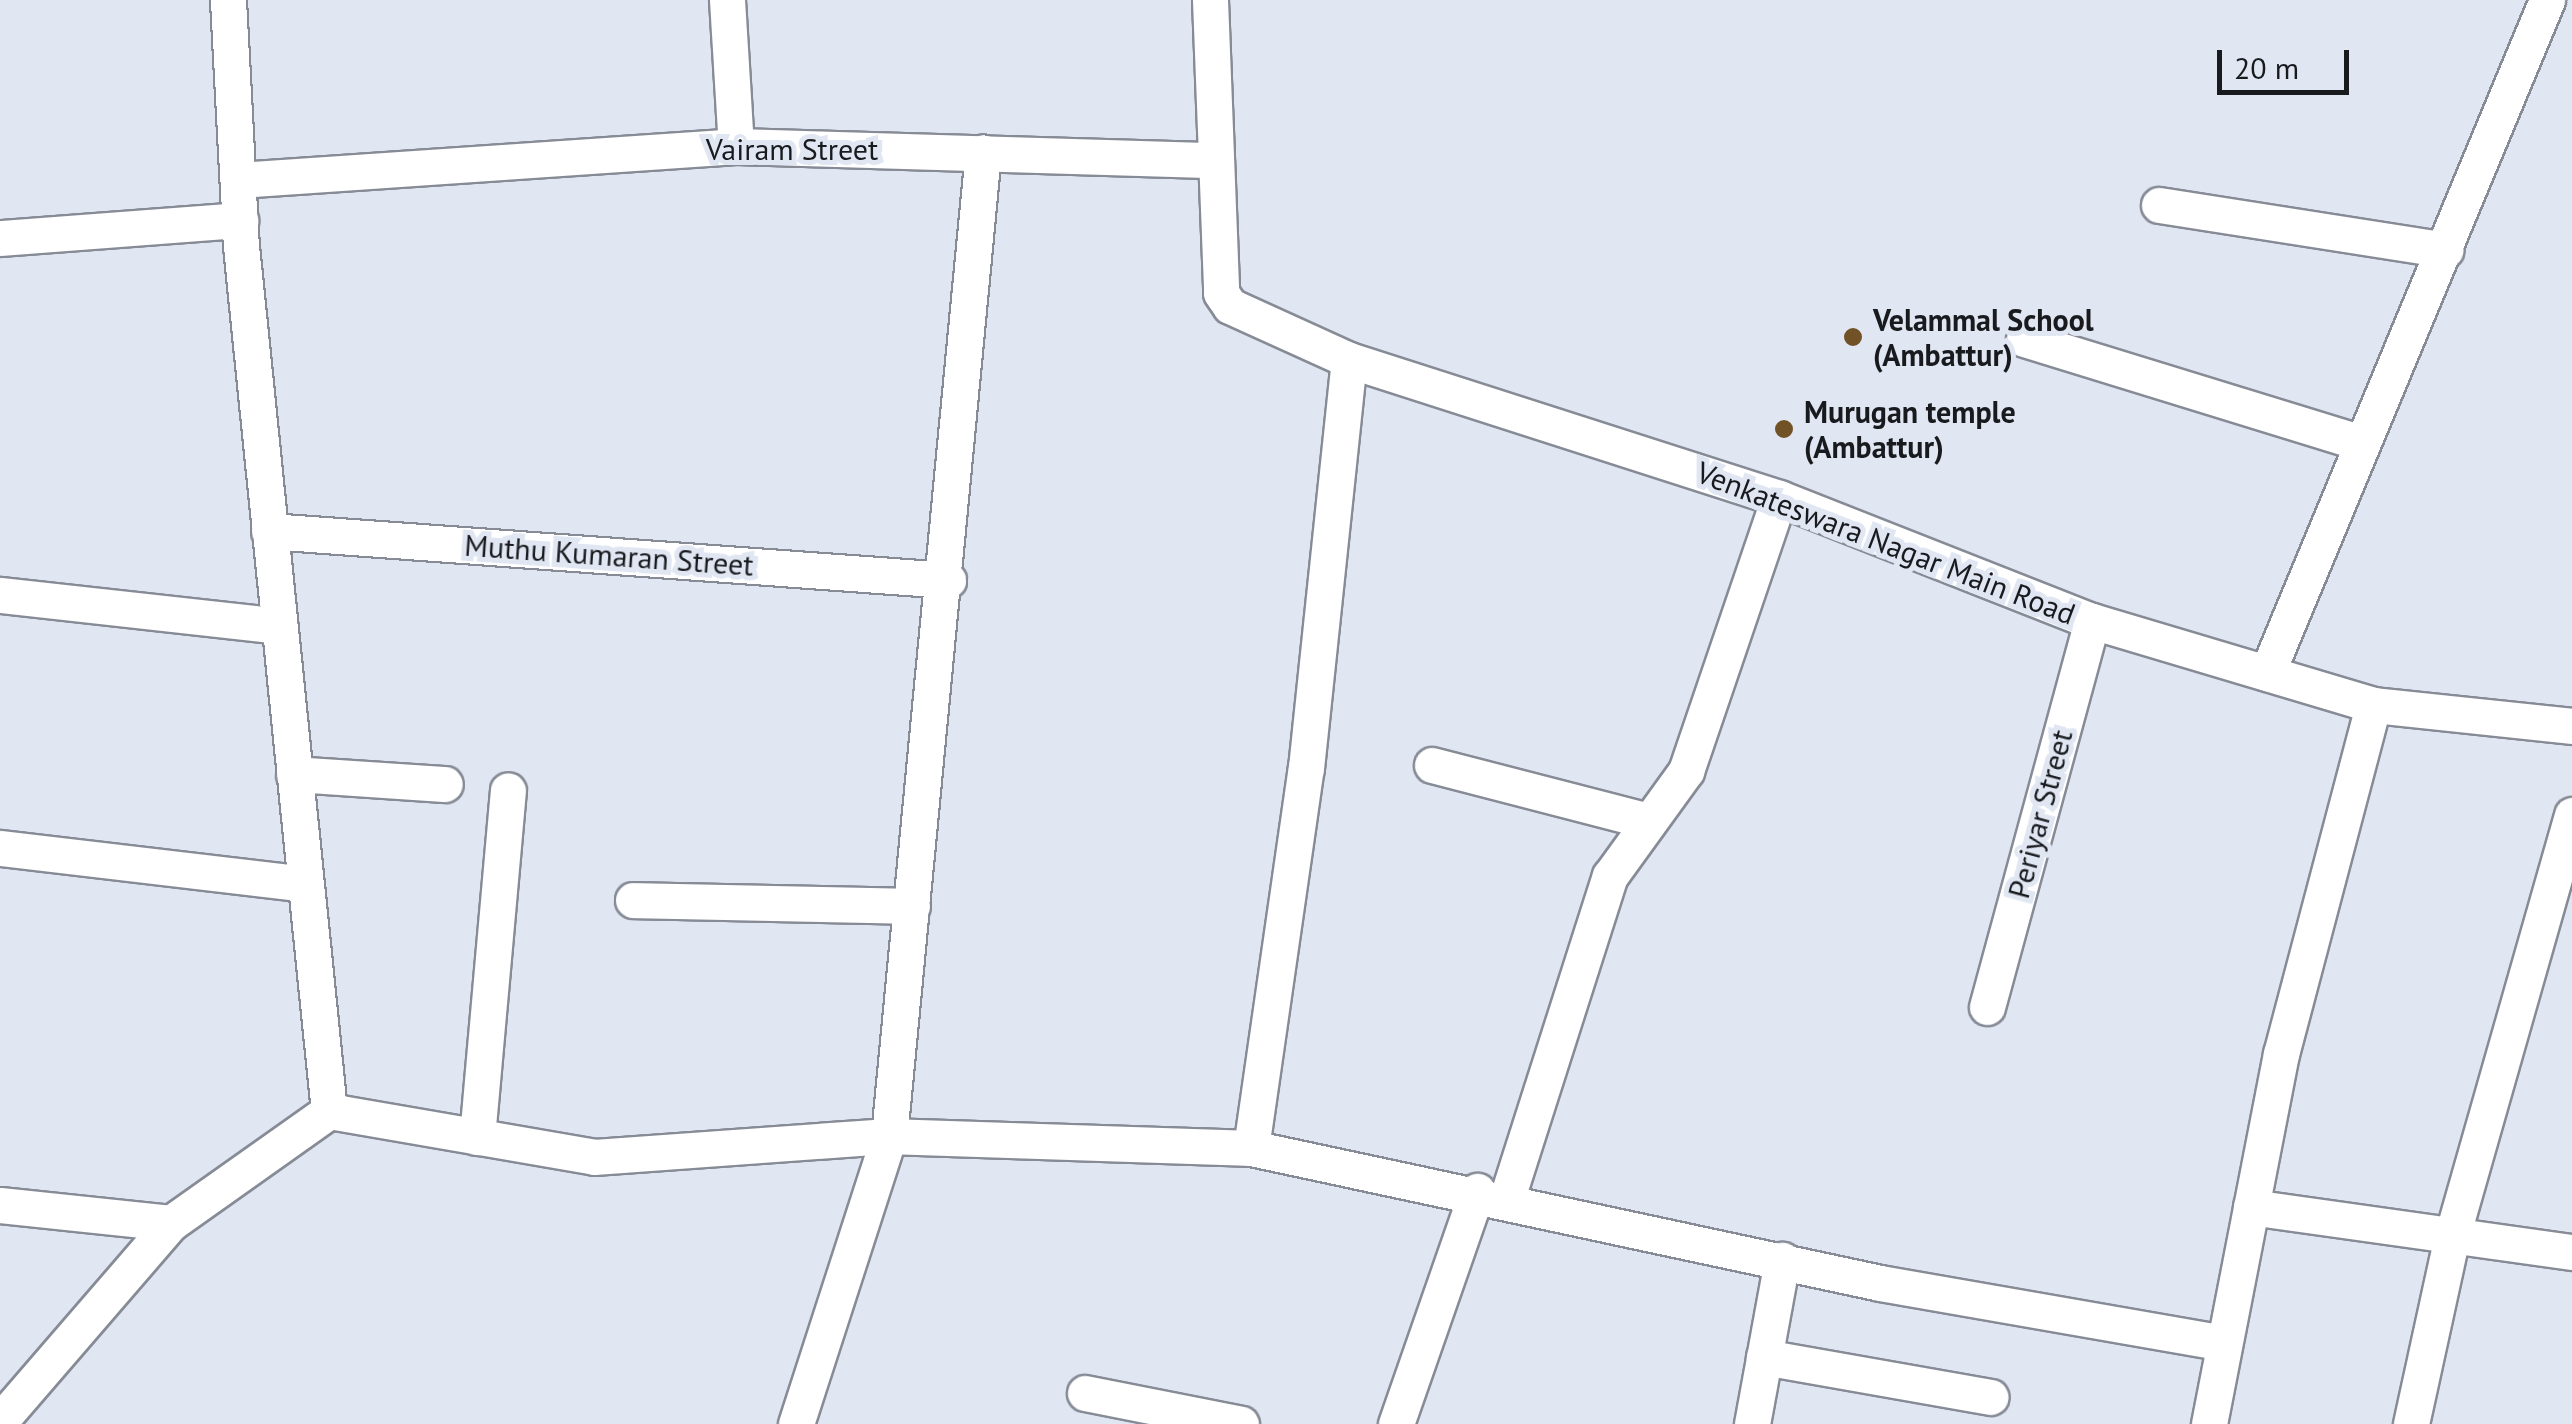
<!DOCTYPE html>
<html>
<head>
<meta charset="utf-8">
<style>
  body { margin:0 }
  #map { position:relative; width:2572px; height:1424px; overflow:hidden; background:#e0e6f2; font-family:"PT Sans",sans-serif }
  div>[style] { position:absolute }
  .roads { filter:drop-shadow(2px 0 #868b96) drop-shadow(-2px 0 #868b96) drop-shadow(0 2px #868b96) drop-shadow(0 -2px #868b96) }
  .street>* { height:35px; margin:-17.5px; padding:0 17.5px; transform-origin:17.5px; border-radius:17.5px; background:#fff }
  .dots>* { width:28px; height:28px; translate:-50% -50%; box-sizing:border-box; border:5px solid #e0e6f2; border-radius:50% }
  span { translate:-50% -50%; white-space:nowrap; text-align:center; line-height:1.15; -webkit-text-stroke:10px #e0e6f2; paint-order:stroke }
  .street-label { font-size:30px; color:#181a1e }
  .poi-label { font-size:30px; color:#181a1e; font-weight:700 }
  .left { translate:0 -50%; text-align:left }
  .scale { position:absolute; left:2217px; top:50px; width:132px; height:45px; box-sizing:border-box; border:5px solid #181a1e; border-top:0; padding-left:12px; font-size:30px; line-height:35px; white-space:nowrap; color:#181a1e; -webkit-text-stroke:8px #e0e6f2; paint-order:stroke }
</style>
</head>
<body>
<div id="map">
  <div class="roads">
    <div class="street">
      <i style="left:228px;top:0;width:246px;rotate:87deg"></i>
      <i style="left:241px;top:246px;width:869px;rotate:84.19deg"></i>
      <i style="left:727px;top:0;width:146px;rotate:86.5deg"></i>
      <i style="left:1210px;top:0;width:293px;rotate:87.8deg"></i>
      <i style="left:1221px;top:293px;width:16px;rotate:55deg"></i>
      <i style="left:1230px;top:306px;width:131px;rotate:24.4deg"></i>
      <i style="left:1349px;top:360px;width:452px;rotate:17.8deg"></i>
      <i style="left:1779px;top:498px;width:336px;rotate:21.5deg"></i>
      <i style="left:2092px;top:621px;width:293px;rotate:16.6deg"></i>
      <i style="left:2373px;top:705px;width:200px;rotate:6deg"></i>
      <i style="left:238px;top:180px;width:499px;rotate:-3.9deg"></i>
      <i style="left:736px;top:146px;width:479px;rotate:1.7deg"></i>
      <i style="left:2159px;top:205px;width:290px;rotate:8.9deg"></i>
      <i style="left:0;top:238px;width:241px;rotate:-4.3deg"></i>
      <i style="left:2024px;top:339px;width:354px;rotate:17.1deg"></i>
      <i style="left:269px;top:531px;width:681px;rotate:4.13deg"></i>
      <i style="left:0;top:595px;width:281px;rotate:6.3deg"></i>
      <i style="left:2267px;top:673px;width:729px;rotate:-67.41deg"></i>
      <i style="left:1432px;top:765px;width:220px;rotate:14.5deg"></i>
      <i style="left:294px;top:774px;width:151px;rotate:3.8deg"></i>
      <i style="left:0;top:848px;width:307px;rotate:6.7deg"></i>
      <i style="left:633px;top:900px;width:279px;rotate:1.2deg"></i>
      <i style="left:1987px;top:1007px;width:400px;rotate:-74.8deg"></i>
      <i style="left:477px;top:1137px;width:348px;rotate:-84.9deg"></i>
      <i style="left:1251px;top:1148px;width:384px;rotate:-81.8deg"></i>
      <i style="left:1306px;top:768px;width:410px;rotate:-84deg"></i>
      <i style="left:1507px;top:1198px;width:338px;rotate:-72.3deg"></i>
      <i style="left:1610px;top:876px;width:130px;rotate:-54.1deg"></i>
      <i style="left:1686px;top:771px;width:288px;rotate:-71.2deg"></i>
      <i style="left:0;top:1205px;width:172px;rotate:6deg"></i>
      <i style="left:2251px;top:1207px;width:324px;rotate:8deg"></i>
      <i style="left:1764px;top:1357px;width:230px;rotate:10deg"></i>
      <i style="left:1085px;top:1393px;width:159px;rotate:11.2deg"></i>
      <i style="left:0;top:1421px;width:262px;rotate:-49.2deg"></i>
      <i style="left:171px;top:1223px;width:194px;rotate:-35.3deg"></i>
      <i style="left:329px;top:1111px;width:269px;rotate:9.8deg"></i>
      <i style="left:594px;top:1157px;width:296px;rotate:-4.1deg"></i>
      <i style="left:889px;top:1136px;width:362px;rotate:1.9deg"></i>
      <i style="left:1251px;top:1148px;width:643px;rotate:12.11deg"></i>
      <i style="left:1880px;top:1283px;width:348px;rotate:9.9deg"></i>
      <i style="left:796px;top:1424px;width:303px;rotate:-72.1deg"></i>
      <i style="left:889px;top:1136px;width:988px;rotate:-84.54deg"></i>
      <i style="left:1396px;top:1424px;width:247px;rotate:-70.8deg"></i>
      <i style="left:1752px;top:1424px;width:167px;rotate:-79.6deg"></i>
      <i style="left:2209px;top:1424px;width:377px;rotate:-79deg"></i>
      <i style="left:2281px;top:1054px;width:361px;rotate:-75.2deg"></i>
      <i style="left:2411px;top:1424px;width:188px;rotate:-77.7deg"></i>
      <i style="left:2451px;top:1240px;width:442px;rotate:-74.1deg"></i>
    </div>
  </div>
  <div class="dots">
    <i style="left:1853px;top:337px;background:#715227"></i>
    <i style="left:1784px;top:429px;background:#715227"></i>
  </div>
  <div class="street-label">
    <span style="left:792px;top:149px">Vairam Street</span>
    <span style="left:1886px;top:543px;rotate:21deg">Venkateswara Nagar Main Road</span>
    <span style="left:609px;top:555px;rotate:4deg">Muthu Kumaran Street</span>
    <span style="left:2040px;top:814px;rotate:-75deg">Periyar Street</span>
  </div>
  <div class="poi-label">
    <span class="left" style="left:1873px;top:337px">Velammal School<br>(Ambattur)</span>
    <span class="left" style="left:1804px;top:429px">Murugan temple<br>(Ambattur)</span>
  </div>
  <div class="scale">20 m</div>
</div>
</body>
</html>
